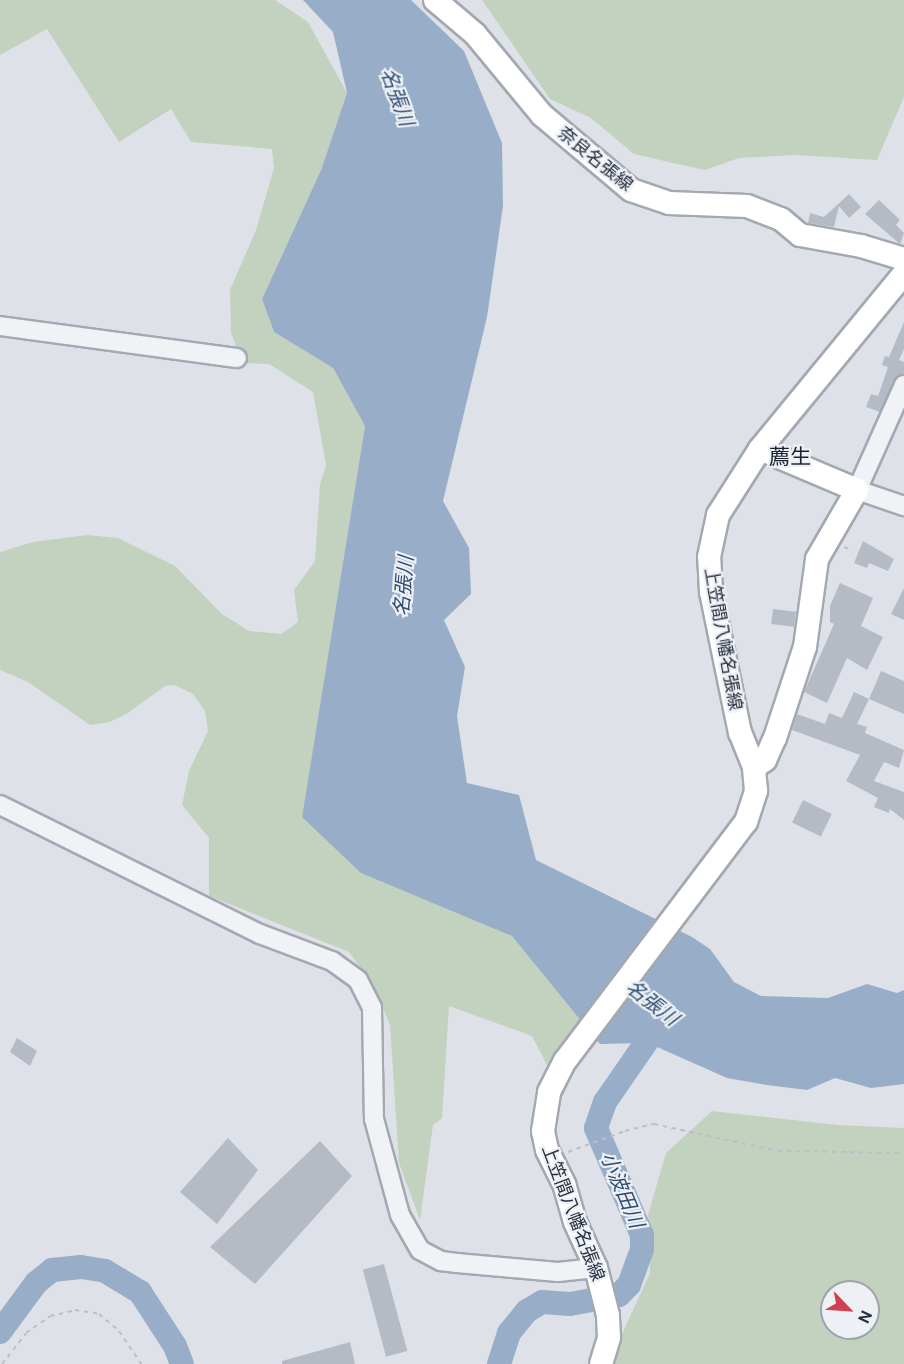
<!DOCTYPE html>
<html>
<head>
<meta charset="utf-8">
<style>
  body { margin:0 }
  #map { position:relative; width:904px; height:1364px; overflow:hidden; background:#dee2e8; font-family:"DM Sans","Noto Sans JP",sans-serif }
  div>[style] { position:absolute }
  .green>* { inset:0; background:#c3d2bf }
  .water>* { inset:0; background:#98aec8 }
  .river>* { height:24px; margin:-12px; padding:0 12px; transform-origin:12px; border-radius:12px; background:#98aec8 }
  .building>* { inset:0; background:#b5bbc5; transform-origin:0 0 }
  .path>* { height:2px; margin-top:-1px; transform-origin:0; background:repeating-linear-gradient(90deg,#bcbfc6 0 4.5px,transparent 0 9px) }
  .roads { filter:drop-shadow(2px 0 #a3a9b2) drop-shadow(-2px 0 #a3a9b2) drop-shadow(0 2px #a3a9b2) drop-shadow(0 -2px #a3a9b2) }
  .minor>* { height:18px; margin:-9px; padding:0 9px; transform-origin:9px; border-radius:9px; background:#f1f2f6 }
  .major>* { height:22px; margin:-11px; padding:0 11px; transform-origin:11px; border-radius:11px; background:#fff }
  span { translate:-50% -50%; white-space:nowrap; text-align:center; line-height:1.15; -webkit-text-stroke:4.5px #edf0f5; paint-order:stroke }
  .street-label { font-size:18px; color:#272f3f }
  .water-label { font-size:20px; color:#314c73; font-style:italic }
  .quarter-label { font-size:21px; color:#19202f }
  .north { position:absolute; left:820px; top:1280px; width:60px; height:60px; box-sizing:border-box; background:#edf0f5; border:2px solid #9ea3ac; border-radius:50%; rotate:115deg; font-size:16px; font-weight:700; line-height:24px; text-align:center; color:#272f3f }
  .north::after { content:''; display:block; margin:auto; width:21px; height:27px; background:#cf4152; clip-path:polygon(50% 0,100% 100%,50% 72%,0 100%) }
</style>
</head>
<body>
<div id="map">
  <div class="green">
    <i style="clip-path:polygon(0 0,275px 0,308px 22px,347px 93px,321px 170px,262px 299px,274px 332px,333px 368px,365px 426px,302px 817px,512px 936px,582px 1020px,549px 1069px,532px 1036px,449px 1006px,442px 1118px,433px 1125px,420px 1220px,399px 1163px,390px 1025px,373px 985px,349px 952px,209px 896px,209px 838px,182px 805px,189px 771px,208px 731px,205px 711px,193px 694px,175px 685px,165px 686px,128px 713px,110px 722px,90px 725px,28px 682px,0 670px,0 552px,33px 542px,87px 535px,118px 538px,175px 566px,222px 614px,249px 631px,281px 634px,298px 622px,294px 590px,315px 561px,320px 484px,326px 465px,313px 392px,269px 364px,243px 363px,231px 333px,230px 290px,256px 230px,274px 168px,272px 149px,191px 142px,171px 109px,119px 142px,47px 29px,0 55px)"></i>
    <i style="clip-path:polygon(482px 0,904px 0,904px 97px,877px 160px,795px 155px,739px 158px,705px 170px,673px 163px,634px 154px,591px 118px,550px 99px)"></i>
    <i style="clip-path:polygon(evenodd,712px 1111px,838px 1125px,904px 1128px,904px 1364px,608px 1364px,650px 1273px,648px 1215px,666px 1153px,712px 1111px,832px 1292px,868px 1292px,868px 1328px,832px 1328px,832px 1292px)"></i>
  </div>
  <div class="water">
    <i style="clip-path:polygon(303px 0,411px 0,464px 51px,502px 143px,503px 206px,487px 317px,443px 501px,469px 548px,471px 594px,444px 620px,465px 667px,457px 716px,467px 783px,519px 795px,536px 860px,692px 937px,710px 949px,734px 982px,761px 996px,828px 998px,867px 984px,897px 993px,904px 990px,904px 1084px,871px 1088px,835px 1078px,807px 1090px,767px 1085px,727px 1078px,648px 1043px,600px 1044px,512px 936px,361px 873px,302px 817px,365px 426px,333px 368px,274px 332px,262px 299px,321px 170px,347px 93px,333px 32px)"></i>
  </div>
  <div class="river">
    <i style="left:0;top:1332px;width:61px;rotate:-53.7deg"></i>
    <i style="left:36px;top:1283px;width:21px;rotate:-39deg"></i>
    <i style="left:52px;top:1270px;width:29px;rotate:-6deg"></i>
    <i style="left:81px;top:1267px;width:24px;rotate:9deg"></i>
    <i style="left:105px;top:1271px;width:41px;rotate:31deg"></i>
    <i style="left:140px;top:1292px;width:64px;rotate:57.1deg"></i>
    <i style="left:175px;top:1346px;width:19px;rotate:69deg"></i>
    <i style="left:499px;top:1364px;width:33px;rotate:-72deg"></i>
    <i style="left:509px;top:1333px;width:28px;rotate:-51deg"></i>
    <i style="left:527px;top:1311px;width:17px;rotate:-31deg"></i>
    <i style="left:542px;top:1302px;width:28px;rotate:4deg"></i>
    <i style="left:570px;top:1304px;width:50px;rotate:-10.4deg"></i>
    <i style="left:619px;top:1295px;width:14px;rotate:-45deg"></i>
    <i style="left:629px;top:1285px;width:38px;rotate:-70deg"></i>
    <i style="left:642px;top:1249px;width:14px;rotate:-90deg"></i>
    <i style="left:642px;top:1235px;width:116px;rotate:-113.3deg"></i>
    <i style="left:596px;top:1128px;width:28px;rotate:-71deg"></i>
    <i style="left:605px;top:1102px;width:102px;rotate:-55.4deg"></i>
  </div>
  <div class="building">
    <i style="clip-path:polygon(849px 194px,861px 207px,849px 218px,839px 206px,834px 227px,808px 223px,810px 213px,824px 217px)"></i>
    <i style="clip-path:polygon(879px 200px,900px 220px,896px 225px,904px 233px,900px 244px,865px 214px)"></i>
    <i style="clip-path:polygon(904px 322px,904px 349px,899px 360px,904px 362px,904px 374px,894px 380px,880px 412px,866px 407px,871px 394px,878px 396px,888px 367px,882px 365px,885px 356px,889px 357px)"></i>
    <i style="clip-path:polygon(863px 541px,894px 559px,888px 571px,869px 563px,867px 568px,854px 563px)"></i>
    <i style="clip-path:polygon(840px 583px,873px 598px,861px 626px,883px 637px,867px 670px,847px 658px,827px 703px,804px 692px,834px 624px,830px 622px,830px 606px)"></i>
    <i style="clip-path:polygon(904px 588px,904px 620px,891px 614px)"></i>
    <i style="left:773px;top:609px;width:23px;height:15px;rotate:7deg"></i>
    <i style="clip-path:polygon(881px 671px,904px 681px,904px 714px,869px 699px)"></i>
    <i style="clip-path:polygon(854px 692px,869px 699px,857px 724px,867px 727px,865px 733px,904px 750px,899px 768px,884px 762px,874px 781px,904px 792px,904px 820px,890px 809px,889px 813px,874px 807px,878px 798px,846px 781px,860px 755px,792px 730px,797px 714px,825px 724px,829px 713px,842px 718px)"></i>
    <i style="left:803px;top:800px;width:32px;height:25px;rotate:26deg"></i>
    <i style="clip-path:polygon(17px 1038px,37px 1051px,30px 1066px,10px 1052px)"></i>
    <i style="clip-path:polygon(228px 1138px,258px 1170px,217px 1224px,180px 1192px)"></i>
    <i style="clip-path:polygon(320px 1141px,352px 1176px,255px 1284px,210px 1247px)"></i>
    <i style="left:384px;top:1264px;width:90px;height:22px;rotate:75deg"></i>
    <i style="clip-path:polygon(350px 1342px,355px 1364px,282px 1364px,282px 1361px)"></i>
  </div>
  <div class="path">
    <i style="left:844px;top:547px;width:9px;rotate:18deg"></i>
    <i style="left:568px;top:1152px;width:61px;rotate:-20.2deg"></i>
    <i style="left:625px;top:1131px;width:30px;rotate:-14deg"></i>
    <i style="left:654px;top:1124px;width:127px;rotate:12.3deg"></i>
    <i style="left:778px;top:1151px;width:126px;rotate:0.9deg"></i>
    <i style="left:2px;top:1364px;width:39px;rotate:-52deg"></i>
    <i style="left:26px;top:1333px;width:29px;rotate:-35deg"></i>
    <i style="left:50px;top:1316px;width:26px;rotate:-13deg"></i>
    <i style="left:75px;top:1310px;width:24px;rotate:9deg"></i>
    <i style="left:99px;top:1314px;width:26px;rotate:40deg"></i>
    <i style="left:119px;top:1331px;width:40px;rotate:56deg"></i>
  </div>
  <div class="roads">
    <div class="minor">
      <i style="left:0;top:326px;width:239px;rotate:7.7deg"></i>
      <i style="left:904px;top:385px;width:115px;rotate:114.1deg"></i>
      <i style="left:857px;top:490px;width:50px;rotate:18.8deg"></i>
      <i style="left:0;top:805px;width:290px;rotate:26.4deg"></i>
      <i style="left:260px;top:934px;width:77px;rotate:20.6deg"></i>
      <i style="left:332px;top:961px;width:32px;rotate:36deg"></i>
      <i style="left:358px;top:980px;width:31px;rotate:63deg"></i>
      <i style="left:372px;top:1008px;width:111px;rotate:89deg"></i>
      <i style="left:374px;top:1119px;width:99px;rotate:74.8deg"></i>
      <i style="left:400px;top:1215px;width:40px;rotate:60.3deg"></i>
      <i style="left:420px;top:1250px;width:24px;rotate:28deg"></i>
      <i style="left:441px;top:1261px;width:16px;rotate:7deg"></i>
      <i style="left:457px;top:1263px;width:101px;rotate:5.1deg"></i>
      <i style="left:558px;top:1272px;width:38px;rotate:-6deg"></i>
    </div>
    <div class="major">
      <i style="left:435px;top:0;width:52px;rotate:40.4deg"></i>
      <i style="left:475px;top:34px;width:105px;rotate:50.4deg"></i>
      <i style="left:542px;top:115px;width:116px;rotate:40.1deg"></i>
      <i style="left:631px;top:190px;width:40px;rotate:18.9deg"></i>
      <i style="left:669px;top:203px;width:78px;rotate:2.2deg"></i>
      <i style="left:747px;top:206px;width:36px;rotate:21deg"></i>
      <i style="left:781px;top:219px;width:25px;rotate:40deg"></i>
      <i style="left:800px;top:235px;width:62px;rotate:10.2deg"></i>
      <i style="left:861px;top:246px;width:45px;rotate:16.8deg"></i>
      <i style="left:754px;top:767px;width:13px;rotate:-32deg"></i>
      <i style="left:765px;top:760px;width:24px;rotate:-66deg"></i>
      <i style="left:775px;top:738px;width:96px;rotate:-71.8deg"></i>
      <i style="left:805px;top:647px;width:89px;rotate:-82.2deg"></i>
      <i style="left:817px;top:559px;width:80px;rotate:-59.9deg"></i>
      <i style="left:857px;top:490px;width:105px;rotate:-157.1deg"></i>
      <i style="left:601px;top:1364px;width:28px;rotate:-73deg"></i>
      <i style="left:609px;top:1337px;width:22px;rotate:-93deg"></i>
      <i style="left:608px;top:1315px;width:49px;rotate:-104.3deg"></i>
      <i style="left:596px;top:1268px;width:51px;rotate:-114.5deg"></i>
      <i style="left:575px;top:1222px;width:37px;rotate:-106deg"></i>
      <i style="left:565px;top:1186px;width:40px;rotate:-116.6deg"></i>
      <i style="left:547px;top:1150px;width:19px;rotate:-102deg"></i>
      <i style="left:543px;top:1131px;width:39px;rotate:-81deg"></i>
      <i style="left:549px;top:1092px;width:35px;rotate:-63deg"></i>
      <i style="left:565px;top:1061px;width:300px;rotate:-52.9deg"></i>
      <i style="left:746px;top:822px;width:33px;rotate:-72deg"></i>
      <i style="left:756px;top:791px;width:24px;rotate:-95deg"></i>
      <i style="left:754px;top:767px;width:37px;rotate:-112deg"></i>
      <i style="left:740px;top:733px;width:144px;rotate:-101.6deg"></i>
      <i style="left:711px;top:592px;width:35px;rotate:-93deg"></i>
      <i style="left:709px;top:557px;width:43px;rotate:-77.9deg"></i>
      <i style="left:718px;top:515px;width:78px;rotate:-57.5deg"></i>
      <i style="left:760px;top:449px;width:227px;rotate:-50.6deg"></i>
    </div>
  </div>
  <div class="street-label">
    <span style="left:595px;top:159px;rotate:39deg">奈良名張線</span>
    <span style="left:723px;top:639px;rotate:80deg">上笠間八幡名張線</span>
    <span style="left:573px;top:1213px;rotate:69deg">上笠間八幡名張線</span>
  </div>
  <div class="water-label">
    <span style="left:397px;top:97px;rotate:70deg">名張川</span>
    <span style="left:404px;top:586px;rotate:-85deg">名張川</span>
    <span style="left:652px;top:1003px;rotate:38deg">名張川</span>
    <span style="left:622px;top:1190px;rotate:67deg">小波田川</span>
  </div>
  <div class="quarter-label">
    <span style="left:790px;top:457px">薦生</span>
  </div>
  <div class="north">N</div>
</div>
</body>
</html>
